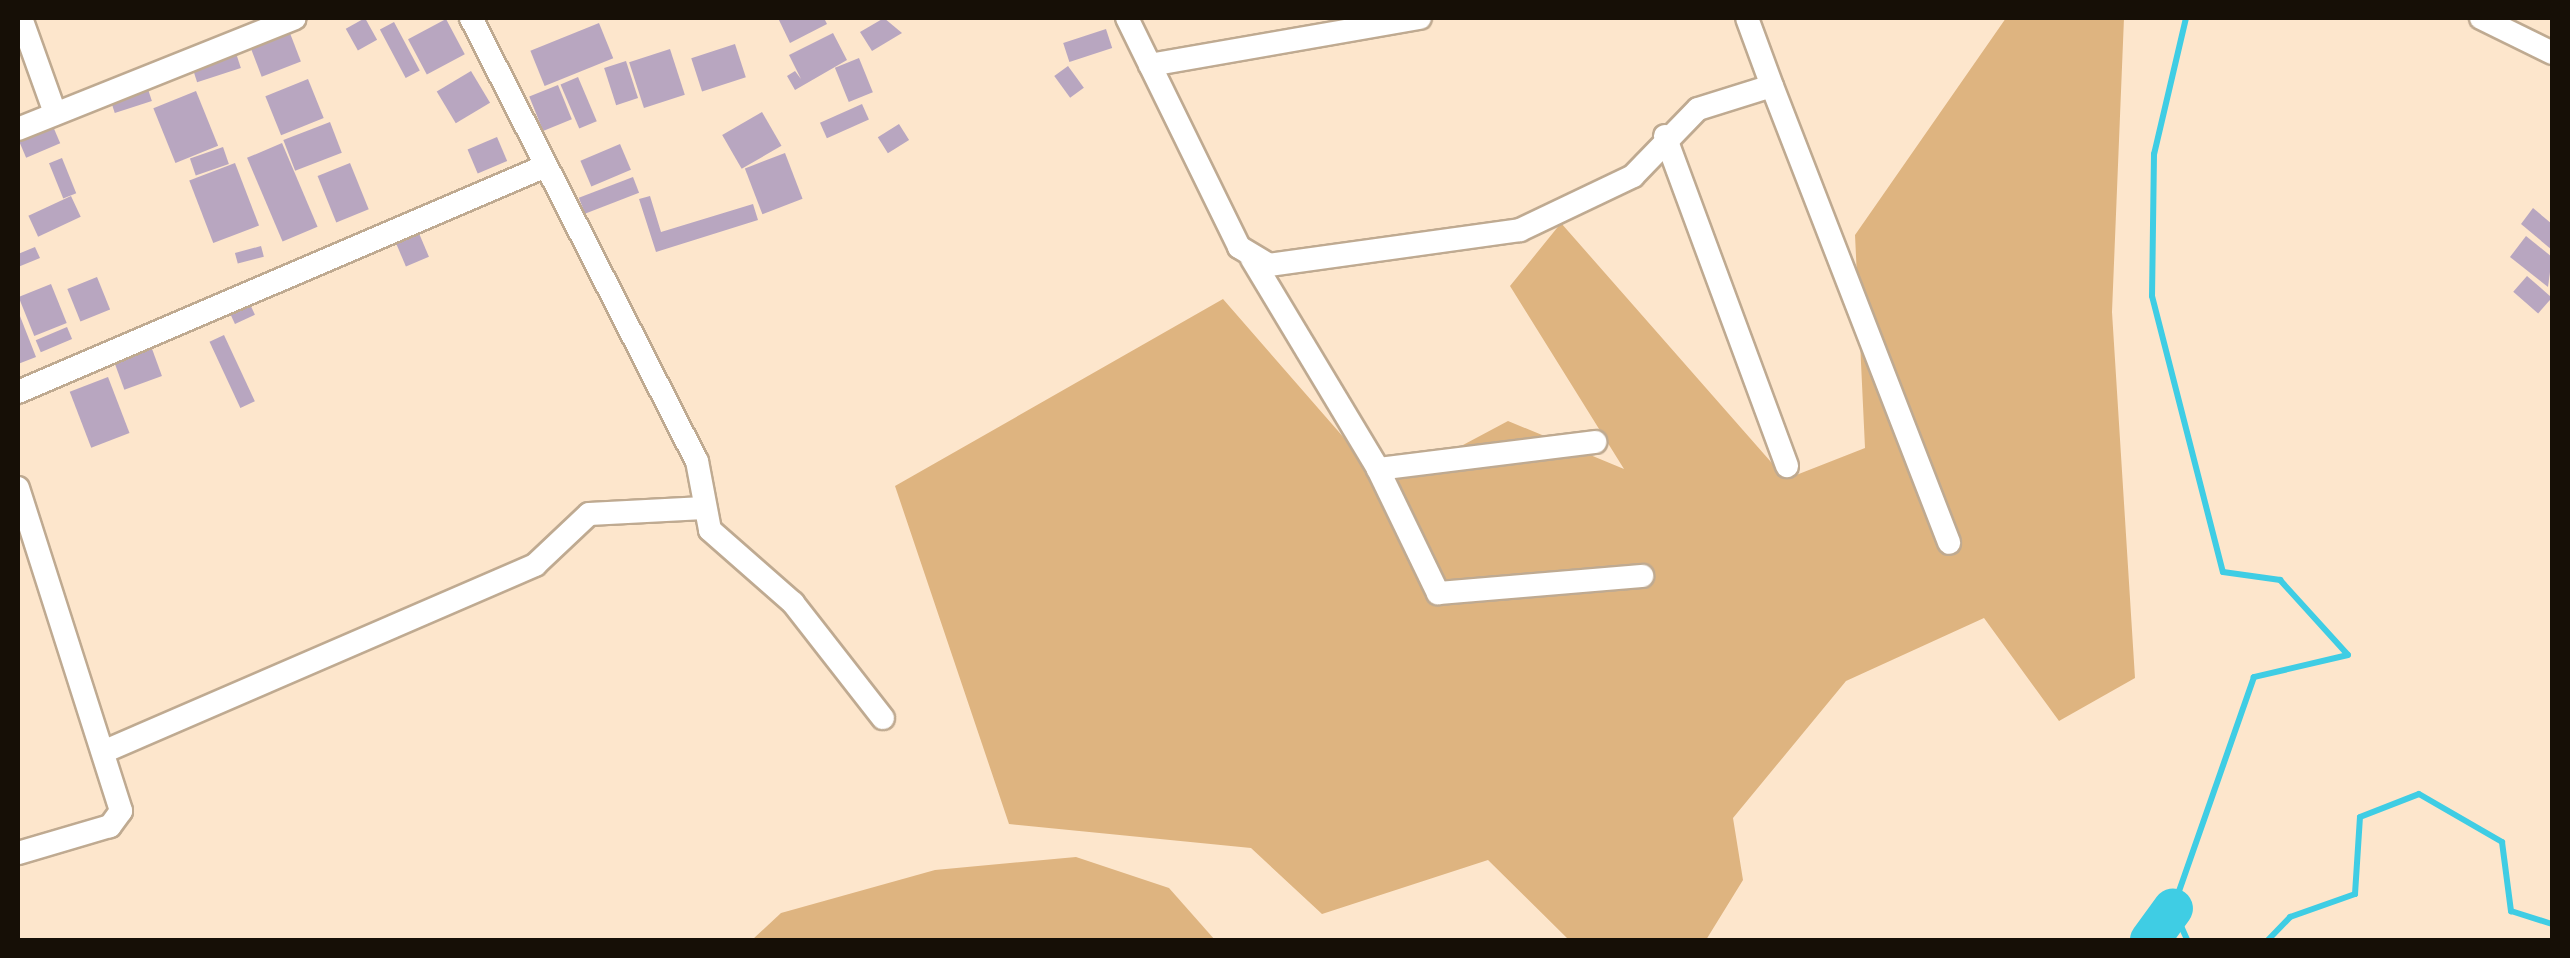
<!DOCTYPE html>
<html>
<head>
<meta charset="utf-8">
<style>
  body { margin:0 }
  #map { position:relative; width:2570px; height:958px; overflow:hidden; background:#fde6cc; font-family:Helvetica,sans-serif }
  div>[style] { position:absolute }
  .green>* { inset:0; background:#deb480 }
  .stream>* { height:6px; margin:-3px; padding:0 3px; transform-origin:3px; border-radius:3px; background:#3fcde4 }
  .river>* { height:40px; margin:-20px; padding:0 20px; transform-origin:20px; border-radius:20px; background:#3fcde4 }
  .building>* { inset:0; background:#b8a6c0; transform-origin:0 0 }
  .roads { filter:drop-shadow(2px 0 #bfaa91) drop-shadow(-2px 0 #bfaa91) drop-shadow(0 2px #bfaa91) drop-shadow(0 -2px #bfaa91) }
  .minor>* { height:22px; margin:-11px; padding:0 11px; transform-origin:11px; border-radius:11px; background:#fff }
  span { translate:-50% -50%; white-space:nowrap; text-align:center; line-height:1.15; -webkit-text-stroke:10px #fde6cc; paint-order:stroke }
  .frame { position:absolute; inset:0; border:20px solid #160f06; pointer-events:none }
</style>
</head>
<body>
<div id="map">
  <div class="green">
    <i style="clip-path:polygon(2006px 18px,2124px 18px,2112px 312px,2135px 678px,2059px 721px,1984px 618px,1846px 681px,1733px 818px,1743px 880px,1706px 940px,1569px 940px,1488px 860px,1322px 914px,1251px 848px,1009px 824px,895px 486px,1223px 299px,1386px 486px,1508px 421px,1624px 469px,1510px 286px,1561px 223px,1786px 479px,1865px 448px,1855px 235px)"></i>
    <i style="clip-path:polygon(1076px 857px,1169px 888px,1215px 940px,752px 940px,781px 913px,935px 870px)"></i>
  </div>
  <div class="stream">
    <i style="left:2186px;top:18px;width:140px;rotate:103.2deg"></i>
    <i style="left:2154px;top:154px;width:142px;rotate:90.8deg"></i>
    <i style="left:2152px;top:296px;width:285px;rotate:75.6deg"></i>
    <i style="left:2223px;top:572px;width:58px;rotate:8deg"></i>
    <i style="left:2280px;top:580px;width:101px;rotate:47.8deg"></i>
    <i style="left:2348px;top:655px;width:97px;rotate:166.8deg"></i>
    <i style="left:2254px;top:677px;width:245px;rotate:109.3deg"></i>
    <i style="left:2173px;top:908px;width:35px;rotate:66deg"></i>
    <i style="left:2268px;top:940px;width:32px;rotate:-46deg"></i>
    <i style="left:2290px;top:917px;width:69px;rotate:-19.5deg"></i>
    <i style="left:2355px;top:894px;width:77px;rotate:-86.3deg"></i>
    <i style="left:2360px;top:817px;width:63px;rotate:-21.3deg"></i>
    <i style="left:2419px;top:794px;width:96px;rotate:30deg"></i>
    <i style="left:2502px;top:842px;width:70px;rotate:82.6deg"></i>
    <i style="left:2511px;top:911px;width:43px;rotate:17.6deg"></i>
  </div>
  <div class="river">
    <i style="left:2150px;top:940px;width:39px;rotate:-54deg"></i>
  </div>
  <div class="building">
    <i style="left:365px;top:18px;width:25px;height:22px;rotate:61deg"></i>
    <i style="clip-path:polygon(778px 18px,824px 18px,827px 24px,790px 43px)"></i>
    <i style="clip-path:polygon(884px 18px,902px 33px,872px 51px,860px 32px)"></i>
    <i style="left:446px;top:19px;width:40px;height:43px;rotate:62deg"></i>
    <i style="left:394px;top:22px;width:55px;height:16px;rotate:62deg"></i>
    <i style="left:599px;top:23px;width:38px;height:74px;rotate:68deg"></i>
    <i style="left:288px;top:28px;width:36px;height:42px;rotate:69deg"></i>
    <i style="left:1106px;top:29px;width:20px;height:45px;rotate:72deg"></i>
    <i style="clip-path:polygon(833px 33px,847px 60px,795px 90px,787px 76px,795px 71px,801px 79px,789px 55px)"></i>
    <i style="left:735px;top:44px;width:35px;height:46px;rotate:72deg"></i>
    <i style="left:670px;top:49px;width:48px;height:43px;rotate:72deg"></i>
    <i style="left:235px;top:50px;width:19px;height:46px;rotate:72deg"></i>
    <i style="left:859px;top:58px;width:37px;height:26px;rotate:68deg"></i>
    <i style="left:626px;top:61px;width:39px;height:23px;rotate:72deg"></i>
    <i style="left:1068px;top:66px;width:27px;height:17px;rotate:54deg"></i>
    <i style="left:471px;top:71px;width:37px;height:40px;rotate:59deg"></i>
    <i style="left:578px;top:77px;width:48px;height:19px;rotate:67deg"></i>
    <i style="left:308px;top:79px;width:42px;height:46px;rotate:68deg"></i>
    <i style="left:146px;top:83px;width:19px;height:39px;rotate:72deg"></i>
    <i style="left:558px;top:85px;width:37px;height:31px;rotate:68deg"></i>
    <i style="left:196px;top:91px;width:59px;height:46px;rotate:68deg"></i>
    <i style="left:862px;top:104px;width:17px;height:46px;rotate:66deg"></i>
    <i style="left:762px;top:112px;width:39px;height:46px;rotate:60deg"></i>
    <i style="left:330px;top:122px;width:33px;height:50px;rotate:69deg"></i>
    <i style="left:52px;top:124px;width:21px;height:37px;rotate:67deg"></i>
    <i style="left:899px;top:124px;width:19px;height:25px;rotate:58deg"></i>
    <i style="left:497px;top:137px;width:26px;height:32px;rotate:67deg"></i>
    <i style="left:282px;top:143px;width:91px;height:38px;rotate:67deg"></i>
    <i style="left:620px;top:144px;width:28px;height:43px;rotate:67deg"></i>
    <i style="left:223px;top:147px;width:18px;height:35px;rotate:71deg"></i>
    <i style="left:785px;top:153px;width:49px;height:43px;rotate:69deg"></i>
    <i style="left:62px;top:158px;width:38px;height:14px;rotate:68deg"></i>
    <i style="left:235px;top:163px;width:67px;height:49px;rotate:69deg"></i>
    <i style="left:350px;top:163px;width:50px;height:35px;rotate:68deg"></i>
    <i style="left:633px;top:177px;width:17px;height:58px;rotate:69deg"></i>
    <i style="left:71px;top:196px;width:23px;height:47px;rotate:65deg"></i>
    <i style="clip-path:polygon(650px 196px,661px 232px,753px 204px,758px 220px,656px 252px,639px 199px)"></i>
    <i style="clip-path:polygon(2533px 208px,2552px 224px,2552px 250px,2521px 224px)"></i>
    <i style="left:418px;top:231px;width:28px;height:25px;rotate:67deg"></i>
    <i style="clip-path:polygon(2526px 236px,2552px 257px,2548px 287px,2510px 257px)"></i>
    <i style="left:261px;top:246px;width:11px;height:27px;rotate:75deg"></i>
    <i style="clip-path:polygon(35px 247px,40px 258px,18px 267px,18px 254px)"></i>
    <i style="left:2527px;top:276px;width:33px;height:21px;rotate:41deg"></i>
    <i style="left:97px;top:277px;width:35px;height:32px;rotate:68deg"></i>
    <i style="left:51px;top:284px;width:42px;height:35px;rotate:68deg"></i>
    <i style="left:249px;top:302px;width:14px;height:22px;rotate:65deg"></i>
    <i style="clip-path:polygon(18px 311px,36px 357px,18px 364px)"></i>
    <i style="left:67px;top:327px;width:13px;height:34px;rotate:67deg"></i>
    <i style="left:224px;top:335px;width:73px;height:16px;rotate:65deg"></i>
    <i style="left:151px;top:346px;width:32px;height:40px;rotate:70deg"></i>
    <i style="left:108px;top:377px;width:60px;height:41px;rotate:69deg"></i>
  </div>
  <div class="roads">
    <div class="minor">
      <i style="left:21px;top:18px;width:101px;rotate:70.3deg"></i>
      <i style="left:471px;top:18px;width:497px;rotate:63deg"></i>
      <i style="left:697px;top:461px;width:70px;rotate:79.3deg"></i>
      <i style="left:710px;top:530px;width:111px;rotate:41.3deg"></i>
      <i style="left:793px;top:603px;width:146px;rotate:52deg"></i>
      <i style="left:1127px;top:18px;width:255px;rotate:63.9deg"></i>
      <i style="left:1239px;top:247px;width:35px;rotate:31deg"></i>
      <i style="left:1269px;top:265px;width:253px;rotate:-7.9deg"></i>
      <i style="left:1520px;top:230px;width:125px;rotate:-25.5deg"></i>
      <i style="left:1633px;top:176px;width:93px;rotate:-45.9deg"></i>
      <i style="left:1698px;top:109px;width:77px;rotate:-17.3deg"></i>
      <i style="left:1772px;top:86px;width:72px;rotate:-110.2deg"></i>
      <i style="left:2481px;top:18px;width:79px;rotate:26.2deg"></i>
      <i style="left:1150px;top:65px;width:274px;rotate:-9.9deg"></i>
      <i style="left:1772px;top:86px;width:490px;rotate:68.8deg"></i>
      <i style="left:18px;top:129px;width:298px;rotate:-21.8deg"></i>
      <i style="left:1665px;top:136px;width:352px;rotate:69.7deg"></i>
      <i style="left:1252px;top:259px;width:245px;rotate:59deg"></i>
      <i style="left:1378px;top:469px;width:138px;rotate:64.2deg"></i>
      <i style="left:1438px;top:593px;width:205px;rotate:-4.8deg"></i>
      <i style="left:18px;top:392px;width:569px;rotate:-23.19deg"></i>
      <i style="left:1378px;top:469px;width:219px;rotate:-7.1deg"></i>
      <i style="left:18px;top:488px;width:339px;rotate:72.3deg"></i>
      <i style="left:121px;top:811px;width:19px;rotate:126deg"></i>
      <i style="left:110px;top:826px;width:96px;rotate:163.6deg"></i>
      <i style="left:103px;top:752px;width:471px;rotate:-23.4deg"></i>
      <i style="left:535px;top:565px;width:74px;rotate:-43.4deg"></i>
      <i style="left:589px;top:514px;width:115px;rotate:-3deg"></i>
    </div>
  </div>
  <div class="frame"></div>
</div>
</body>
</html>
